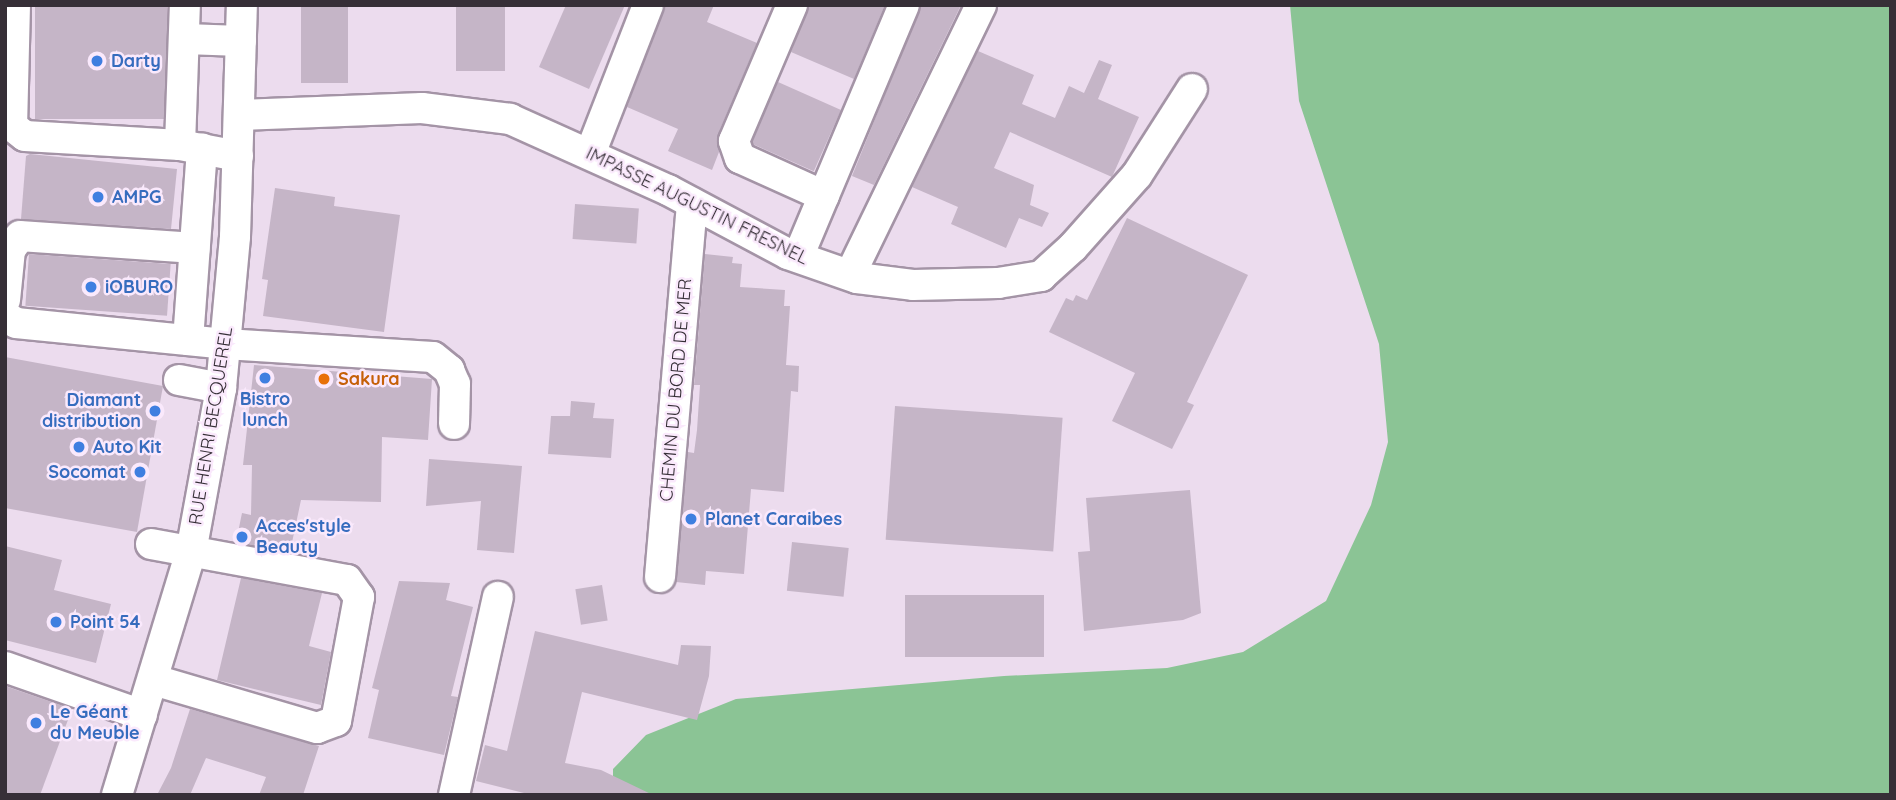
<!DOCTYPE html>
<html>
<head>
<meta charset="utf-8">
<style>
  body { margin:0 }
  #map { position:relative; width:1896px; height:800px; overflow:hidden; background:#ecdcee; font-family:Quicksand,sans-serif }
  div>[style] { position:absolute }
  .green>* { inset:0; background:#8bc495 }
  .building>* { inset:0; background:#c5b5c7; transform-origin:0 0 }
  .roads { filter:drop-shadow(2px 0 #a494a6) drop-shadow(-2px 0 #a494a6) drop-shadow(0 2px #a494a6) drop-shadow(0 -2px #a494a6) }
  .minor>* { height:30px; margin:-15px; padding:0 15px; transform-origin:15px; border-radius:15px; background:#fff }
  .dots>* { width:19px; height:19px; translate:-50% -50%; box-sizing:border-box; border:4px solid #fae9fc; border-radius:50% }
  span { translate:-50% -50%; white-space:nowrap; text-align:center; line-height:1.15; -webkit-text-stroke:5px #fae9fc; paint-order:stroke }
  .shop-label { font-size:18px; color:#366cbe; font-weight:700 }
  .left { translate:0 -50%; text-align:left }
  .right { translate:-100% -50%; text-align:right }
  .street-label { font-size:18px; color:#362f37 }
  .food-label { font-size:18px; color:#c56008; font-weight:700 }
  .frame { position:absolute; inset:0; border:7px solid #362f37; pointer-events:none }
</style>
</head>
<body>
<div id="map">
  <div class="green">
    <i style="clip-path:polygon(1290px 5px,1891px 5px,1891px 795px,613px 795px,613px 769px,646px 735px,736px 699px,1004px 676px,1167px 668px,1243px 652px,1326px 601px,1371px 505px,1388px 442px,1379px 344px,1299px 101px)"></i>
  </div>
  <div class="building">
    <i style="left:35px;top:5px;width:132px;height:114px"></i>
    <i style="left:301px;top:5px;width:47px;height:78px"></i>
    <i style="left:456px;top:5px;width:49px;height:66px"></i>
    <i style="clip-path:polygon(566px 5px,625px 5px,589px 89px,539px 67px)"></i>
    <i style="clip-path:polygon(665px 5px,714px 5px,707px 22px,757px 43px,718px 134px,719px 152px,712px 170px,668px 151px,678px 129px,627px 107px)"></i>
    <i style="clip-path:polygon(809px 5px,885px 5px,854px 79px,791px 52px)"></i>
    <i style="clip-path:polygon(921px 5px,961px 5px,874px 185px,852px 176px)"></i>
    <i style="clip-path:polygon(978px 51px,1034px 75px,1022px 104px,1055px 118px,1069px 86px,1084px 93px,1099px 60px,1112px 65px,1098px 99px,1139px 117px,1112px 177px,1010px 132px,994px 168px,1034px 185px,1030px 205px,1049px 213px,1042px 227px,1019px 218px,1006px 248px,951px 224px,958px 207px,912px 187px)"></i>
    <i style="left:778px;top:82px;width:69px;height:67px;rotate:24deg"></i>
    <i style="clip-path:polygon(30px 154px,177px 169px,171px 229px,21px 219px,26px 156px)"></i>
    <i style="clip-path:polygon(275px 188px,335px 197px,334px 206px,400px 215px,384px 332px,263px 316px,268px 280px,262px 279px)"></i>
    <i style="left:575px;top:204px;width:64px;height:35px;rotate:4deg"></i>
    <i style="clip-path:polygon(1127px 218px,1248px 275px,1187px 402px,1194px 405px,1172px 449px,1112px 421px,1135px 373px,1049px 332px,1066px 298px,1073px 301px,1076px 295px,1087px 300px)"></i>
    <i style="left:29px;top:254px;width:142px;height:52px;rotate:4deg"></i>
    <i style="clip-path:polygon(705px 254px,733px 257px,732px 263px,742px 264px,740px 287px,785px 290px,784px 306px,790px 306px,786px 365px,799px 366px,798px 392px,791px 391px,784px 492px,751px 489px,744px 574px,706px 571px,705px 585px,676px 582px,688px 452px,694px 453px,697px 430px,700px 385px,694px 385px)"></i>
    <i style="clip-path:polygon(5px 357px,163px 386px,137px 532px,5px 508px)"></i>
    <i style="clip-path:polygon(254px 365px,432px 379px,428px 440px,382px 437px,381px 502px,301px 500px,290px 552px,236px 542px,242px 513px,251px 515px,252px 465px,243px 465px)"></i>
    <i style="clip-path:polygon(571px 401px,595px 403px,593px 418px,614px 419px,611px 458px,548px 454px,551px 416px,570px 416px)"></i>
    <i style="left:895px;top:406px;width:168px;height:134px;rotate:4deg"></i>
    <i style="clip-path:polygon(429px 459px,522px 466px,514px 553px,477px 550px,481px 501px,426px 506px)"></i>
    <i style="clip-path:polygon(1190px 490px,1201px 613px,1183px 620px,1084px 631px,1078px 552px,1090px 551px,1086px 498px)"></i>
    <i style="left:792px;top:542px;width:57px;height:49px;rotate:6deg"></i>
    <i style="clip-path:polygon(5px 546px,62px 560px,54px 590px,111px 604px,96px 663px,5px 640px)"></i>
    <i style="clip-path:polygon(241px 578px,322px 593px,309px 646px,331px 652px,321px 705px,217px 680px)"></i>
    <i style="clip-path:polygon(399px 581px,450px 583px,446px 600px,473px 607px,451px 696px,458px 697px,444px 755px,368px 738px,379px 690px,372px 688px)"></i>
    <i style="left:602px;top:585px;width:36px;height:27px;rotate:81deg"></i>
    <i style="left:1044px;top:595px;width:62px;height:139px;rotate:90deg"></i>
    <i style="clip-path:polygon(535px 631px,678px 665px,681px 645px,711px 646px,709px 676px,697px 720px,582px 692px,565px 763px,601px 770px,653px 795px,532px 795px,476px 781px,485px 745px,507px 751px)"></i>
    <i style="clip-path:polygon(5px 686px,72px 709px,40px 795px,5px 795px)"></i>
    <i style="clip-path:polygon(190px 709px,319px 746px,303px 795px,259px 795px,266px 777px,206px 758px,190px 795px,157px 795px,171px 768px)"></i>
  </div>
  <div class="roads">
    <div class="minor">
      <i style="left:15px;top:5px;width:121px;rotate:91.4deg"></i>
      <i style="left:12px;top:126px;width:16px;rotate:38deg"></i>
      <i style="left:25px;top:136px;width:155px;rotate:3.3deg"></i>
      <i style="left:180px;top:145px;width:59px;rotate:10.7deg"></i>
      <i style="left:792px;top:5px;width:148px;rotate:113.1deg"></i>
      <i style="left:734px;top:141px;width:18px;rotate:71deg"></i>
      <i style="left:740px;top:158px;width:92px;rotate:24.3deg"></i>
      <i style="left:185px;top:39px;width:56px;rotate:2deg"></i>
      <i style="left:240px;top:115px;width:182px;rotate:-2.2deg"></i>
      <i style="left:422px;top:108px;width:89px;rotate:7.1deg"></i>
      <i style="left:510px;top:119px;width:173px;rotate:24.2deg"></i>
      <i style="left:668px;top:190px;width:136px;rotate:28.1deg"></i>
      <i style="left:788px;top:254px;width:73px;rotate:19.2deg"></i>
      <i style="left:857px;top:278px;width:56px;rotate:7.1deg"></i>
      <i style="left:913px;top:285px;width:85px;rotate:-1.3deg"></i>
      <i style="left:998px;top:283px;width:44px;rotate:-9.2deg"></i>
      <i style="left:1041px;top:276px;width:43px;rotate:-42.2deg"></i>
      <i style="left:1073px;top:247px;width:96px;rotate:-48.4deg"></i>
      <i style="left:1137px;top:175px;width:102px;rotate:-57.4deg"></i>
      <i style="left:180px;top:145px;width:140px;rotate:-88deg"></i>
      <i style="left:590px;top:154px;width:160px;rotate:-68.7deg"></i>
      <i style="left:798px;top:257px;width:273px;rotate:-67.2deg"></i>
      <i style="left:850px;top:275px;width:300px;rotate:-64.1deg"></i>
      <i style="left:5px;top:300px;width:50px;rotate:-84.3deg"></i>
      <i style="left:10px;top:250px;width:17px;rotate:-54deg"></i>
      <i style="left:20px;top:236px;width:175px;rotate:3.9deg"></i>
      <i style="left:5px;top:316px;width:13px;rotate:32deg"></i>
      <i style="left:16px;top:323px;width:210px;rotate:5.7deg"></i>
      <i style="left:225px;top:344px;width:208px;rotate:3.6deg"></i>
      <i style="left:433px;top:357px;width:21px;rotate:39deg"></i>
      <i style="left:449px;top:370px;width:15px;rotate:67deg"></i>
      <i style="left:455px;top:384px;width:40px;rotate:91.4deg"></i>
      <i style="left:188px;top:340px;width:192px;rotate:-85.8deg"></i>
      <i style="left:179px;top:380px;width:43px;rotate:10.8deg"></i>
      <i style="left:151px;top:544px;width:199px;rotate:10.4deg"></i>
      <i style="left:347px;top:580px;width:21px;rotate:55deg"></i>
      <i style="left:359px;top:597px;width:126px;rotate:100.5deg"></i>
      <i style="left:336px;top:721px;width:20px;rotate:160deg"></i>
      <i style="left:317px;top:728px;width:170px;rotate:-163.6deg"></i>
      <i style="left:660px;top:577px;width:375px;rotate:-85.1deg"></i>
      <i style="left:5px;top:667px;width:145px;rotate:19.3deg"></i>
      <i style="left:117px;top:795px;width:254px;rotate:-73.1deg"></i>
      <i style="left:191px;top:552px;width:167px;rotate:-79.6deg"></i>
      <i style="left:221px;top:388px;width:152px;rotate:-84.7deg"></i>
      <i style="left:235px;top:237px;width:232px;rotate:-88.3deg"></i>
      <i style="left:454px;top:795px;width:203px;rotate:-77.5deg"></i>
    </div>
  </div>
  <div class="dots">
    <i style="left:97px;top:61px;background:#3f7fe0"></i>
    <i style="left:98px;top:197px;background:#3f7fe0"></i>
    <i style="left:91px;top:287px;background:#3f7fe0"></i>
    <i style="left:265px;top:378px;background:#3f7fe0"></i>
    <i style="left:324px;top:379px;background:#e8710a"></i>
    <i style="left:155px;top:411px;background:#3f7fe0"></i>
    <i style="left:79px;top:447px;background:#3f7fe0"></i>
    <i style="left:140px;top:472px;background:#3f7fe0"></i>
    <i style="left:691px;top:519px;background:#3f7fe0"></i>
    <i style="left:242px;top:537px;background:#3f7fe0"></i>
    <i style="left:56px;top:622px;background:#3f7fe0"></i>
    <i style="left:36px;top:723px;background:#3f7fe0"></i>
  </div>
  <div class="shop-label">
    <span class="left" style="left:111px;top:61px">Darty</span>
    <span class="left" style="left:112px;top:197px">AMPG</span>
    <span class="left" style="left:105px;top:287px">iOBURO</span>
    <span style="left:265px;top:410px">Bistro<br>lunch</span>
    <span class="right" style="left:141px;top:411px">Diamant<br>distribution</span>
    <span class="left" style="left:93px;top:447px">Auto Kit</span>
    <span class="right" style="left:126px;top:472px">Socomat</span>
    <span class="left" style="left:705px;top:519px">Planet Caraibes</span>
    <span class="left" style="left:256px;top:537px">Acces'style<br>Beauty</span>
    <span class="left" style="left:70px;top:622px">Point 54</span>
    <span class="left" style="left:50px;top:723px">Le Géant<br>du Meuble</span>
  </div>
  <div class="street-label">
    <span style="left:697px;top:206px;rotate:26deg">IMPASSE AUGUSTIN FRESNEL</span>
    <span style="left:676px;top:390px;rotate:-85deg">CHEMIN DU BORD DE MER</span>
    <span style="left:211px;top:426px;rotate:-81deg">RUE HENRI BECQUEREL</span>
  </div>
  <div class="food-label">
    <span class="left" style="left:338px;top:379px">Sakura</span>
  </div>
  <div class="frame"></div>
</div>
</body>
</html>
